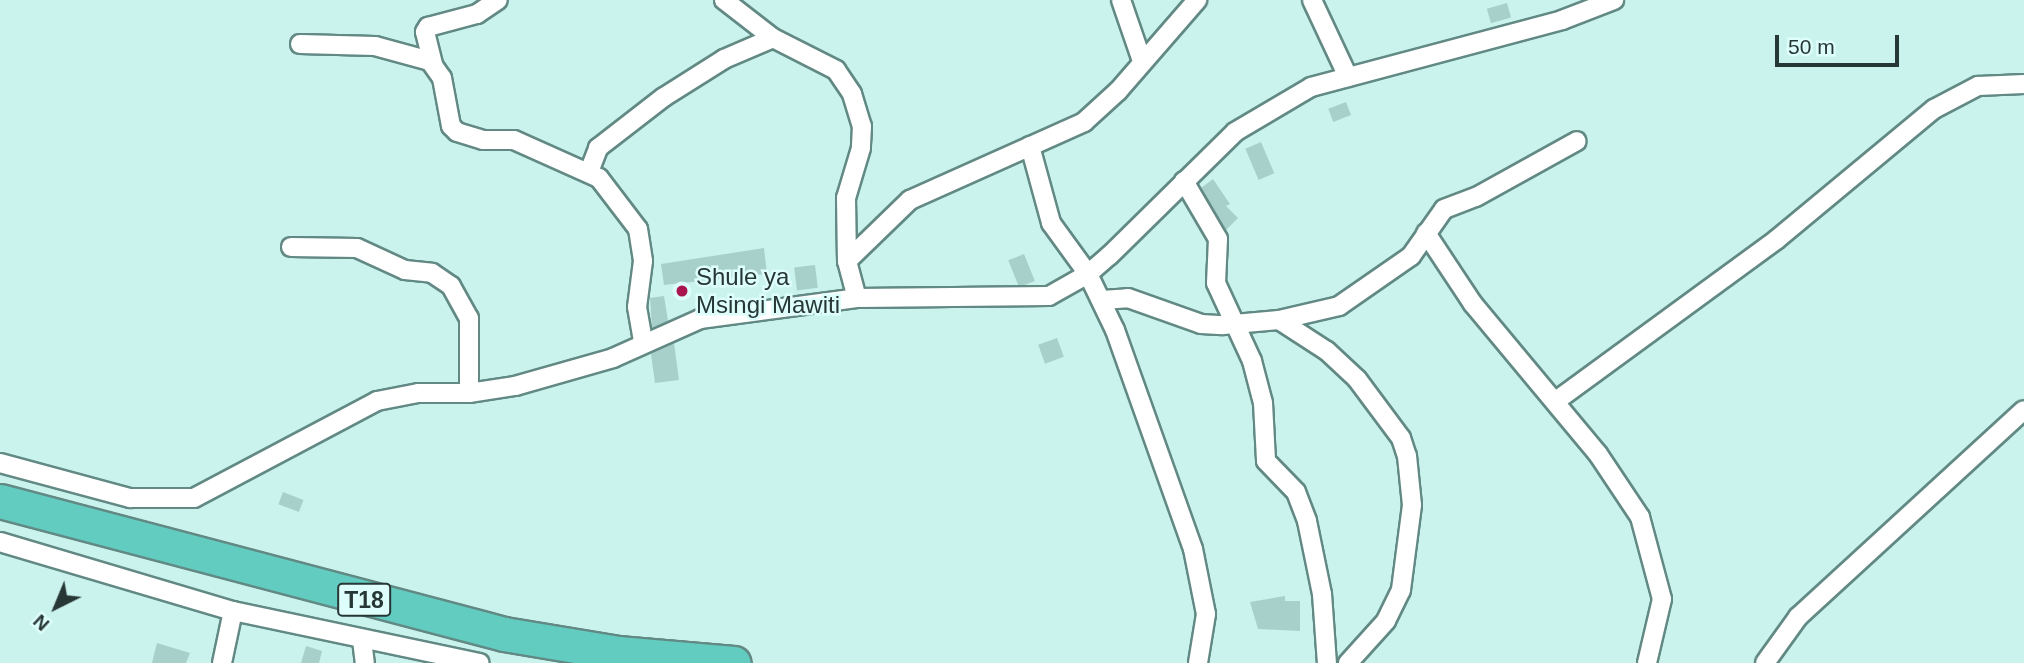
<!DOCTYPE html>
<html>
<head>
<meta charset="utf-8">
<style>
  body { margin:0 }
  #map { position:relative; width:2024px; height:663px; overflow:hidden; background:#caf3ed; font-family:Arial,sans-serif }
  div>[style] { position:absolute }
  .building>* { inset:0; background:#a8d0cb; transform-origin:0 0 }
  .roads { filter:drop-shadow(2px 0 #628984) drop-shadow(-2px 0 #628984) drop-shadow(0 2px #628984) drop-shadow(0 -2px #628984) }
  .street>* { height:18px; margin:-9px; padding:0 9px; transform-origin:9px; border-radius:9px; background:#fff }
  .highway>* { height:33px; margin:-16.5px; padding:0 16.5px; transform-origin:16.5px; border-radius:16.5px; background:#63ccc1 }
  .dots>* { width:19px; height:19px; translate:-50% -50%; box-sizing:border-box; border:4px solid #ddfefa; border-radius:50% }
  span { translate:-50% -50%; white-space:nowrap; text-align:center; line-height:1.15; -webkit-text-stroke:5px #ddfefa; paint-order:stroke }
  .shield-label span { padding:2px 5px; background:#ddfefa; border:2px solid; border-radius:5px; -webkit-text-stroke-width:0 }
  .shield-label { font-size:23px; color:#273735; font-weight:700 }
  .poi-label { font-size:24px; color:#273735 }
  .left { translate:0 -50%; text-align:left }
  .north { position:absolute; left:21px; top:572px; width:70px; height:70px; -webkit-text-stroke:5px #ddfefa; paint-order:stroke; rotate:223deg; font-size:19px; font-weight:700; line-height:28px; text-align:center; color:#273735 }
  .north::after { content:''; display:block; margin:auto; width:24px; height:32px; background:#273735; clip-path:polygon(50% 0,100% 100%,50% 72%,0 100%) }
  .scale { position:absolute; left:1775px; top:35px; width:124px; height:32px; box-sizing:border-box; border:4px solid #273735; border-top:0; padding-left:9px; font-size:21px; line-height:24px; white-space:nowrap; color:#273735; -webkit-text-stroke:5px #ddfefa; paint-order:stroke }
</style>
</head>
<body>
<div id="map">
  <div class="building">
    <i style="left:1507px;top:3px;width:15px;height:21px;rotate:74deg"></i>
    <i style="left:1346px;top:102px;width:14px;height:19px;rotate:69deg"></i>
    <i style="left:1261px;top:142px;width:34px;height:17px;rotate:67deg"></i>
    <i style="clip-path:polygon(1213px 179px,1230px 204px,1226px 206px,1238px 218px,1226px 230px,1201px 188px)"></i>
    <i style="clip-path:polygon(764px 248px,767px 274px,664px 285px,661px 264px)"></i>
    <i style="left:1024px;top:254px;width:29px;height:17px;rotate:68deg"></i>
    <i style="left:815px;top:265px;width:23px;height:21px;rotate:83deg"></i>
    <i style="clip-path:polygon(664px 296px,668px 321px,652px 328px,650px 298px)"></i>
    <i style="left:1057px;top:338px;width:20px;height:20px;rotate:70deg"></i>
    <i style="clip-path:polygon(674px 343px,679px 380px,655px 383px,651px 354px)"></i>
    <i style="left:283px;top:492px;width:22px;height:13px;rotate:21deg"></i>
    <i style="clip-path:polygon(1285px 596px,1285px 601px,1300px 601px,1300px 631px,1258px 629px,1250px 602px)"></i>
    <i style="clip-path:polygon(157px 643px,190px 653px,186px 663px,152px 663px)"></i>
    <i style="clip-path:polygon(306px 646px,322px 651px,319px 663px,301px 663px)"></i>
  </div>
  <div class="roads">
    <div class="street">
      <i style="left:724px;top:0;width:62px;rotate:37.8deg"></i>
      <i style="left:773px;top:38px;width:71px;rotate:26.9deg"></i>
      <i style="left:836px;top:70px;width:29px;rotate:56deg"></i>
      <i style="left:852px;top:94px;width:34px;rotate:73deg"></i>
      <i style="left:862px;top:126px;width:22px;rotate:93deg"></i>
      <i style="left:861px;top:148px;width:52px;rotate:106.7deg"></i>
      <i style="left:846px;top:198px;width:63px;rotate:89.1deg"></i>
      <i style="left:847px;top:261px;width:38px;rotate:75deg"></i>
      <i style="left:1121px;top:0;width:65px;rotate:71deg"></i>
      <i style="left:1312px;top:0;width:85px;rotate:64.9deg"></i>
      <i style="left:300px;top:44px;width:75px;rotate:1.5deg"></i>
      <i style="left:375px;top:46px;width:57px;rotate:15.3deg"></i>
      <i style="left:430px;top:61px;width:21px;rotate:55deg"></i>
      <i style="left:442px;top:78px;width:49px;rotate:79.4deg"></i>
      <i style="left:451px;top:126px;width:8px;rotate:45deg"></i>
      <i style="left:457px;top:132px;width:27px;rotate:17deg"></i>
      <i style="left:483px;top:140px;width:31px"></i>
      <i style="left:514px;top:140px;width:93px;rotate:24.1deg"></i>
      <i style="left:599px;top:178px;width:64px;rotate:52.6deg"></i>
      <i style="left:638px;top:229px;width:32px;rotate:81deg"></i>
      <i style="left:643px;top:261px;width:46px;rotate:97.4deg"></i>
      <i style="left:637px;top:307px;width:35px;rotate:80deg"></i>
      <i style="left:433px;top:64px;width:33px;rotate:-104deg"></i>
      <i style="left:425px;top:32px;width:6px;rotate:-59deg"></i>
      <i style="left:428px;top:27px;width:51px;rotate:-14.9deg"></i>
      <i style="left:477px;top:14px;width:25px;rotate:-34deg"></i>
      <i style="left:1030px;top:146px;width:80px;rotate:74.7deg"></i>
      <i style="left:1051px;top:223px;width:63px;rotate:54deg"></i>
      <i style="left:1088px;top:274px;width:62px;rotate:64.3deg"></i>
      <i style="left:1115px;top:330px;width:232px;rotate:70.4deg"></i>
      <i style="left:1193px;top:549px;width:66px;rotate:78.7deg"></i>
      <i style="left:1206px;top:614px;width:50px;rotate:99.3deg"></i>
      <i style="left:589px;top:172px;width:26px;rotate:-69deg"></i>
      <i style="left:598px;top:148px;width:83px;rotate:-37.7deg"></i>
      <i style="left:664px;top:97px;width:71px;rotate:-32.3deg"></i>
      <i style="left:724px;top:59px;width:53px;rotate:-23.2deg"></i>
      <i style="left:1184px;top:181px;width:67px;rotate:59.6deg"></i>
      <i style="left:1218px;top:239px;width:44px;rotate:92.6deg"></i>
      <i style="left:1216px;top:283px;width:86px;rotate:65.2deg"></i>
      <i style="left:1252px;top:361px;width:43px;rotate:75.3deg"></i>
      <i style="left:1263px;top:403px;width:58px;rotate:87deg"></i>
      <i style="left:1266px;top:461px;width:43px;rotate:45.9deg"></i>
      <i style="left:1296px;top:492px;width:31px;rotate:69deg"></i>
      <i style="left:1307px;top:521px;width:75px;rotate:78.4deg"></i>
      <i style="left:1322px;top:594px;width:69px;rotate:85.9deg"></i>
      <i style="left:1426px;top:233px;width:85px;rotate:56.5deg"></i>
      <i style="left:1473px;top:304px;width:195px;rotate:50.2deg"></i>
      <i style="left:1598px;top:454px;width:76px;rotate:56.3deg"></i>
      <i style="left:1640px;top:517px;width:85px;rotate:75deg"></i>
      <i style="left:1662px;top:599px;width:66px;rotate:103.2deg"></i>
      <i style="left:291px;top:247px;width:66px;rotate:0.9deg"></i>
      <i style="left:357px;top:248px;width:53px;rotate:24.6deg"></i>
      <i style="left:405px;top:270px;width:27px;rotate:6deg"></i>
      <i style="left:432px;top:273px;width:23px;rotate:34deg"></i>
      <i style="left:451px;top:286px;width:37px;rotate:61deg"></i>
      <i style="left:469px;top:318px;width:75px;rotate:90deg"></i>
      <i style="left:847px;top:261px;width:88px;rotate:-44.1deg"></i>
      <i style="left:910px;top:200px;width:191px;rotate:-24.1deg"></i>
      <i style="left:1084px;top:122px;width:46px;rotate:-42.4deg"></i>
      <i style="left:1118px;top:91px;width:121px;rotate:-49deg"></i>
      <i style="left:1102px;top:300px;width:26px;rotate:-4deg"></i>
      <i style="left:1128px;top:298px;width:77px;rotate:19.6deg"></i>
      <i style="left:1201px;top:324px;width:22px;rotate:3deg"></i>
      <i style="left:1223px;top:325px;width:56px;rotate:-5.1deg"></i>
      <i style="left:1279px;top:320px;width:62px;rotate:-13.1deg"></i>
      <i style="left:1339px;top:306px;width:88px;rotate:-34.8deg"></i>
      <i style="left:1411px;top:256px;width:57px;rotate:-54.9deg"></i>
      <i style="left:1444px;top:209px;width:34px;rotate:-21deg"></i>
      <i style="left:1476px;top:197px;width:115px;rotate:-29deg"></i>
      <i style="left:1279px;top:320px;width:57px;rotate:32.9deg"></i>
      <i style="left:1327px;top:351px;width:41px;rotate:43deg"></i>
      <i style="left:1357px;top:379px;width:74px;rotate:53.3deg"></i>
      <i style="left:1401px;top:438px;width:19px;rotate:72deg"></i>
      <i style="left:1407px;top:456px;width:49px;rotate:84.2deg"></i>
      <i style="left:1412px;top:505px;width:86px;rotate:97.4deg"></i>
      <i style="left:1401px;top:590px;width:34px;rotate:116deg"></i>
      <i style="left:1386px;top:621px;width:57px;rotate:132.1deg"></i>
      <i style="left:1556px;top:401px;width:273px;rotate:-36.2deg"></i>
      <i style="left:1776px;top:240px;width:205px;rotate:-39.7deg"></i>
      <i style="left:1934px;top:109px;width:50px;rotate:-27.6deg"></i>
      <i style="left:1978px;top:86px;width:46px;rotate:-2.5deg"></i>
      <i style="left:0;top:463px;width:135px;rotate:15.1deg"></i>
      <i style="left:130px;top:498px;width:64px"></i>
      <i style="left:194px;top:498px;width:207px;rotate:-27.9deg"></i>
      <i style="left:377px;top:401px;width:42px;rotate:-11deg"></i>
      <i style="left:418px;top:393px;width:51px"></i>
      <i style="left:469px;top:393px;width:47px;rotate:-8.7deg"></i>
      <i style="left:515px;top:386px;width:102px;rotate:-15.9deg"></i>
      <i style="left:613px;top:358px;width:95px;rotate:-24.1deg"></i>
      <i style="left:700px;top:319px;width:158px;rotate:-7.6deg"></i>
      <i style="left:857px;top:298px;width:192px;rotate:-0.6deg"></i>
      <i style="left:1049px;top:296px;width:45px;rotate:-29.4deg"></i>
      <i style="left:1088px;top:274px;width:29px;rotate:-41deg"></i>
      <i style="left:1110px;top:255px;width:175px;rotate:-44.5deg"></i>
      <i style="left:1235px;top:132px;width:88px;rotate:-30.6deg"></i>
      <i style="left:1311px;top:87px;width:260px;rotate:-14.9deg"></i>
      <i style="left:1562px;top:20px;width:56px;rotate:-21deg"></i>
      <i style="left:0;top:542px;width:243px;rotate:16.5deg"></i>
      <i style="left:233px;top:611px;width:252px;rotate:11.9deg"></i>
      <i style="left:362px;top:640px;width:23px;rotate:83deg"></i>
      <i style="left:222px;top:663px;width:53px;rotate:-78.1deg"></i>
      <i style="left:1765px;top:663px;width:57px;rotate:-54.3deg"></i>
      <i style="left:1798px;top:617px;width:306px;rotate:-42.5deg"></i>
    </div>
    <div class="highway">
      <i style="left:0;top:501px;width:521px;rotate:14.78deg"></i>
      <i style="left:504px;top:634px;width:116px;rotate:9.5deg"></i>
      <i style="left:618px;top:653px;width:116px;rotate:4.9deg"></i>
    </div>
  </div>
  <div class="dots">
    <i style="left:682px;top:291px;background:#a9164d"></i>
  </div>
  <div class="shield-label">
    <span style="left:364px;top:600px">T18</span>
  </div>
  <div class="poi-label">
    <span class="left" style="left:696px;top:291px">Shule ya<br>Msingi Mawiti</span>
  </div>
  <div class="north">N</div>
  <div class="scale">50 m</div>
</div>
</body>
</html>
